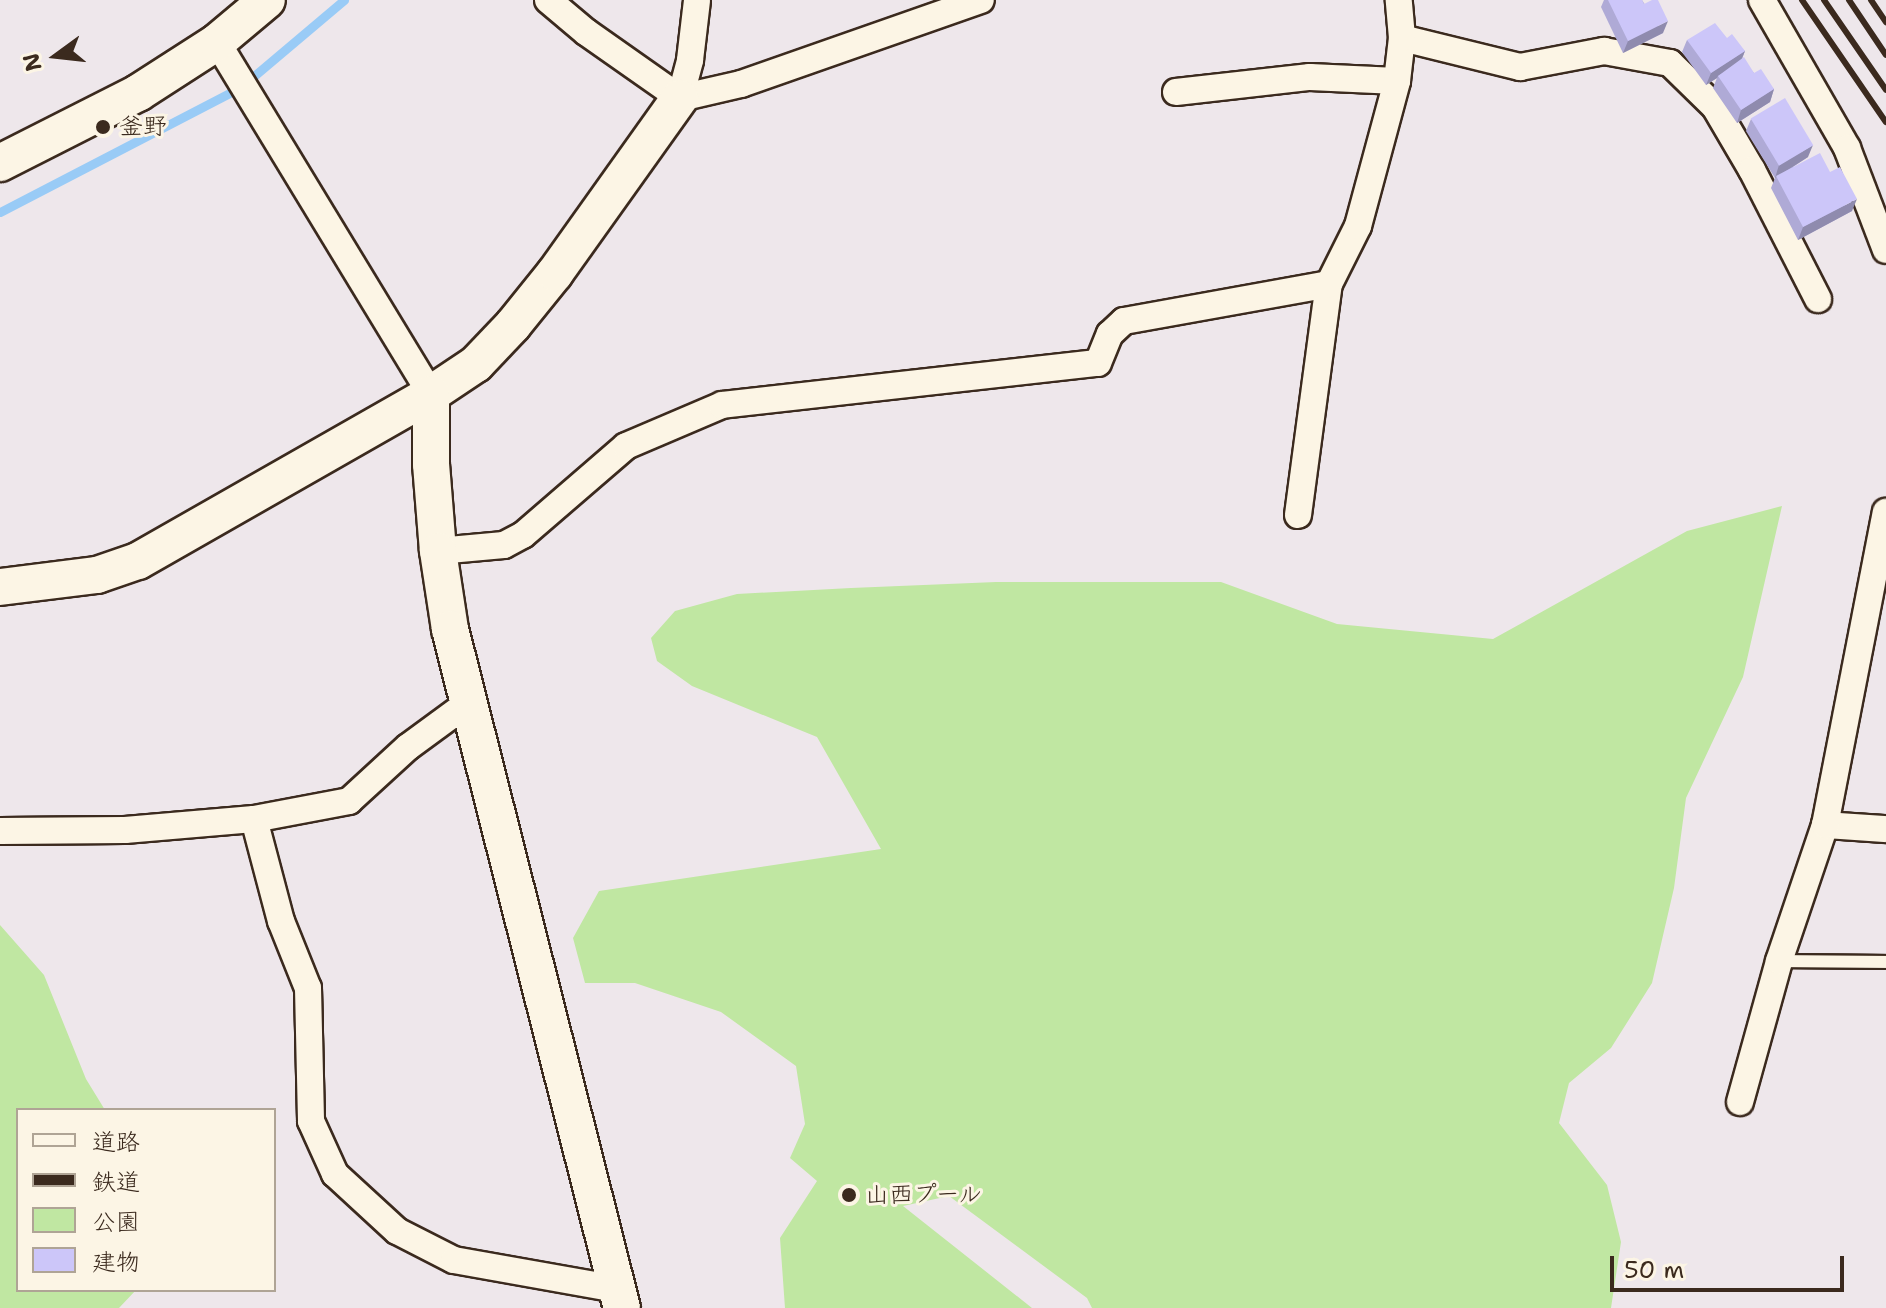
<!DOCTYPE html>
<html>
<head>
<meta charset="utf-8">
<style>
  body { margin:0 }
  #map { position:relative; width:1886px; height:1308px; overflow:hidden; background:#eee7eb; font-family:"Shantell Sans","Klee One",sans-serif }
  div>[style] { position:absolute }
  .green>* { inset:0; background:#c0e7a2 }
  .stream>* { height:9px; margin:-4.5px; padding:0 4.5px; transform-origin:4.5px; border-radius:4.5px; background:#99cbf6 }
  .roads { filter:drop-shadow(2px 0 #3b2a1e) drop-shadow(-2px 0 #3b2a1e) drop-shadow(0 2px #3b2a1e) drop-shadow(0 -2px #3b2a1e) }
  .lane>* { height:12px; margin:-6px; padding:0 6px; transform-origin:6px; border-radius:6px; background:#fcf5e5 }
  .street>* { height:26px; margin:-13px; padding:0 13px; transform-origin:13px; border-radius:13px; background:#fcf5e5 }
  .secondary>* { height:36px; margin:-18px; padding:0 18px; transform-origin:18px; border-radius:18px; background:#fcf5e5 }
  .rail>* { height:6px; margin:-3px; padding:0 3px; transform-origin:3px; border-radius:3px; background:#3b2a1e }
  .wall>* { inset:0; background:#afaad6 }
  .shaded-wall>* { inset:0; background:#8f8bae }
  .building>* { inset:0; background:#ccc6f9; transform-origin:0 0 }
  .dots>* { width:22px; height:22px; translate:-50% -50%; box-sizing:border-box; border:4px solid #fcf5e5; border-radius:50% }
  span { translate:-50% -50%; white-space:nowrap; text-align:center; line-height:1.15; -webkit-text-stroke:6px #fcf5e5; paint-order:stroke }
  .poi-label { font-size:24px; color:#3b2a1e }
  .left { translate:0 -50%; text-align:left }
  .legend { position:absolute; left:16px; top:1108px; width:260px; height:184px; box-sizing:border-box; background:#fcf5e5; border:2px solid #afa495; margin:0; padding:10px 14px; list-style:none; font-size:24px; color:#3b2a1e }
  .legend li { display:flex; align-items:center; gap:16px; height:40px }
  .legend b { width:40px; border:2px solid #afa495 }
  .north { position:absolute; left:16px; top:16px; width:80px; height:80px; -webkit-text-stroke:6px #fcf5e5; paint-order:stroke; rotate:255deg; font-size:22px; font-weight:700; line-height:32px; text-align:center; color:#3b2a1e }
  .north::after { content:''; display:block; margin:auto; width:28px; height:36px; background:#3b2a1e; clip-path:polygon(50% 0,100% 100%,50% 72%,0 100%) }
  .scale { position:absolute; left:1610px; top:1256px; width:234px; height:36px; box-sizing:border-box; border:4px solid #3b2a1e; border-top:0; padding-left:10px; font-size:24px; line-height:28px; white-space:nowrap; color:#3b2a1e; -webkit-text-stroke:6px #fcf5e5; paint-order:stroke }
</style>
</head>
<body>
<div id="map">
  <div class="green">
    <i style="clip-path:polygon(1782px 506px,1743px 677px,1686px 798px,1674px 888px,1652px 983px,1611px 1048px,1569px 1083px,1559px 1123px,1607px 1185px,1621px 1242px,1611px 1308px,1092px 1308px,1087px 1298px,949px 1196px,903px 1206px,1032px 1308px,785px 1308px,780px 1238px,817px 1181px,790px 1158px,805px 1124px,796px 1066px,721px 1012px,635px 983px,585px 983px,573px 938px,599px 891px,881px 849px,817px 737px,692px 686px,657px 661px,651px 638px,675px 611px,737px 594px,851px 588px,996px 582px,1221px 582px,1337px 624px,1493px 639px,1687px 531px)"></i>
    <i style="clip-path:polygon(0 925px,44px 975px,86px 1079px,105px 1110px,18px 1110px,18px 1290px,136px 1290px,119px 1308px,0 1308px)"></i>
  </div>
  <div class="stream">
    <i style="left:0;top:212px;width:271px;rotate:-27.4deg"></i>
    <i style="left:241px;top:87px;width:135px;rotate:-40.2deg"></i>
  </div>
  <div class="roads">
    <div class="lane">
      <i style="left:1779px;top:961px;width:107px;rotate:0.5deg"></i>
    </div>
    <div class="street">
      <i style="left:548px;top:0;width:50px;rotate:40.1deg"></i>
      <i style="left:586px;top:32px;width:115px;rotate:35.1deg"></i>
      <i style="left:680px;top:98px;width:63px;rotate:-12.9deg"></i>
      <i style="left:741px;top:84px;width:254px;rotate:-19.3deg"></i>
      <i style="left:1762px;top:0;width:171px;rotate:60.1deg"></i>
      <i style="left:1847px;top:148px;width:109px;rotate:69.1deg"></i>
      <i style="left:1402px;top:38px;width:122px;rotate:13.8deg"></i>
      <i style="left:1520px;top:67px;width:86px;rotate:-10.8deg"></i>
      <i style="left:1604px;top:51px;width:67px;rotate:10.3deg"></i>
      <i style="left:1670px;top:63px;width:63px;rotate:44.4deg"></i>
      <i style="left:1715px;top:107px;width:73px;rotate:59.6deg"></i>
      <i style="left:1752px;top:170px;width:145px;rotate:62.9deg"></i>
      <i style="left:217px;top:42px;width:412px;rotate:58.7deg"></i>
      <i style="left:1176px;top:92px;width:135px;rotate:-6.4deg"></i>
      <i style="left:1310px;top:77px;width:87px;rotate:2.6deg"></i>
      <i style="left:680px;top:98px;width:39px;rotate:-75deg"></i>
      <i style="left:690px;top:60px;width:60px;rotate:-83.3deg"></i>
      <i style="left:1298px;top:515px;width:233px;rotate:-82.4deg"></i>
      <i style="left:1329px;top:284px;width:65px;rotate:-63.4deg"></i>
      <i style="left:1358px;top:226px;width:150px;rotate:-74.9deg"></i>
      <i style="left:1397px;top:81px;width:43px;rotate:-83.4deg"></i>
      <i style="left:1402px;top:38px;width:38px;rotate:-95deg"></i>
      <i style="left:438px;top:551px;width:66px;rotate:-5.2deg"></i>
      <i style="left:504px;top:545px;width:21px;rotate:-28deg"></i>
      <i style="left:523px;top:535px;width:136px;rotate:-40.8deg"></i>
      <i style="left:626px;top:446px;width:104px;rotate:-23.1deg"></i>
      <i style="left:722px;top:405px;width:378px;rotate:-6.4deg"></i>
      <i style="left:1098px;top:363px;width:31px;rotate:-68deg"></i>
      <i style="left:1110px;top:334px;width:19px;rotate:-43deg"></i>
      <i style="left:1124px;top:321px;width:208px;rotate:-10.2deg"></i>
      <i style="left:254px;top:819px;width:106px;rotate:75.2deg"></i>
      <i style="left:281px;top:921px;width:72px;rotate:68.1deg"></i>
      <i style="left:308px;top:988px;width:133px;rotate:88.7deg"></i>
      <i style="left:311px;top:1121px;width:58px;rotate:65.6deg"></i>
      <i style="left:335px;top:1174px;width:84px;rotate:42.6deg"></i>
      <i style="left:397px;top:1231px;width:64px;rotate:27deg"></i>
      <i style="left:454px;top:1260px;width:166px;rotate:10.1deg"></i>
      <i style="left:1825px;top:825px;width:61px;rotate:3.8deg"></i>
      <i style="left:0;top:831px;width:125px;rotate:-0.5deg"></i>
      <i style="left:125px;top:830px;width:129px;rotate:-4.9deg"></i>
      <i style="left:254px;top:819px;width:97px;rotate:-10.7deg"></i>
      <i style="left:349px;top:801px;width:80px;rotate:-42.5deg"></i>
      <i style="left:408px;top:747px;width:74px;rotate:-36.3deg"></i>
      <i style="left:1740px;top:1102px;width:146px;rotate:-74.5deg"></i>
      <i style="left:1779px;top:961px;width:144px;rotate:-71.3deg"></i>
      <i style="left:1825px;top:825px;width:319px;rotate:-79deg"></i>
    </div>
    <div class="secondary">
      <i style="left:0;top:163px;width:155px;rotate:-26.9deg"></i>
      <i style="left:138px;top:93px;width:94px;rotate:-32.8deg"></i>
      <i style="left:217px;top:42px;width:65px;rotate:-40deg"></i>
      <i style="left:431px;top:394px;width:54px;rotate:-33.7deg"></i>
      <i style="left:476px;top:364px;width:54px;rotate:-46.5deg"></i>
      <i style="left:513px;top:325px;width:67px;rotate:-51.1deg"></i>
      <i style="left:555px;top:273px;width:215px;rotate:-54.5deg"></i>
      <i style="left:0;top:587px;width:98px;rotate:-7.1deg"></i>
      <i style="left:97px;top:575px;width:43px;rotate:-18.9deg"></i>
      <i style="left:138px;top:561px;width:337px;rotate:-29.7deg"></i>
      <i style="left:431px;top:394px;width:70px;rotate:90deg"></i>
      <i style="left:431px;top:464px;width:87px;rotate:85.4deg"></i>
      <i style="left:438px;top:551px;width:79px;rotate:81.3deg"></i>
      <i style="left:450px;top:629px;width:700px;rotate:75.79deg"></i>
    </div>
  </div>
  <div class="rail">
    <i style="left:1802px;top:0;width:148px;rotate:55.5deg"></i>
    <i style="left:1824px;top:0;width:109px;rotate:55.4deg"></i>
    <i style="left:1849px;top:0;width:66px;rotate:56.1deg"></i>
    <i style="left:1871px;top:0;width:27px;rotate:56deg"></i>
  </div>
  <div class="wall">
    <i style="clip-path:polygon(1604px 0,1642px 0,1663px 33px,1623px 53px,1601px 7px)"></i>
    <i style="clip-path:polygon(1727px 38px,1745px 51px,1742px 59px,1754px 73px,1774px 89px,1770px 102px,1737px 123px,1713px 88px,1717px 78px,1706px 85px,1682px 52px,1687px 40px)"></i>
    <i style="clip-path:polygon(1751px 119px,1808px 157px,1793px 167px,1852px 211px,1798px 240px,1771px 188px,1775px 178px,1746px 131px)"></i>
  </div>
  <div class="shaded-wall">
    <i style="clip-path:polygon(1668px 21px,1663px 33px,1623px 53px,1628px 41px)"></i>
    <i style="clip-path:polygon(1745px 51px,1740px 63px,1718px 76px,1717px 78px,1706px 85px,1711px 73px)"></i>
    <i style="clip-path:polygon(1774px 89px,1770px 102px,1737px 123px,1741px 110px)"></i>
    <i style="clip-path:polygon(1813px 145px,1808px 157px,1775px 178px,1779px 165px)"></i>
    <i style="clip-path:polygon(1857px 199px,1852px 211px,1798px 240px,1803px 227px)"></i>
  </div>
  <div class="building">
    <i style="clip-path:polygon(1608px 0,1642px 0,1644px 4px,1652px 0,1658px 0,1668px 21px,1628px 41px)"></i>
    <i style="clip-path:polygon(1715px 23px,1727px 38px,1732px 34px,1745px 51px,1711px 73px,1687px 40px)"></i>
    <i style="clip-path:polygon(1744px 57px,1754px 73px,1761px 69px,1774px 89px,1741px 110px,1718px 76px)"></i>
    <i style="left:1785px;top:98px;width:55px;height:40px;rotate:59deg"></i>
    <i style="clip-path:polygon(1820px 153px,1830px 172px,1840px 167px,1857px 199px,1803px 227px,1776px 176px)"></i>
  </div>
  <div class="dots">
    <i style="left:103px;top:127px;background:#3b2a1e"></i>
    <i style="left:849px;top:1195px;background:#3b2a1e"></i>
  </div>
  <div class="poi-label">
    <span class="left" style="left:119px;top:127px">釜野</span>
    <span class="left" style="left:865px;top:1195px">山西プール</span>
  </div>
  <ul class="legend">
  <li><b style="height:10px;background:#fcf5e5"></b>道路</li>
  <li><b style="height:10px;background:#3b2a1e"></b>鉄道</li>
  <li><b style="height:22px;background:#c0e7a2"></b>公園</li>
  <li><b style="height:22px;background:#ccc6f9"></b>建物</li>
  </ul>
  <div class="north">N</div>
  <div class="scale">50 m</div>
</div>
</body>
</html>
